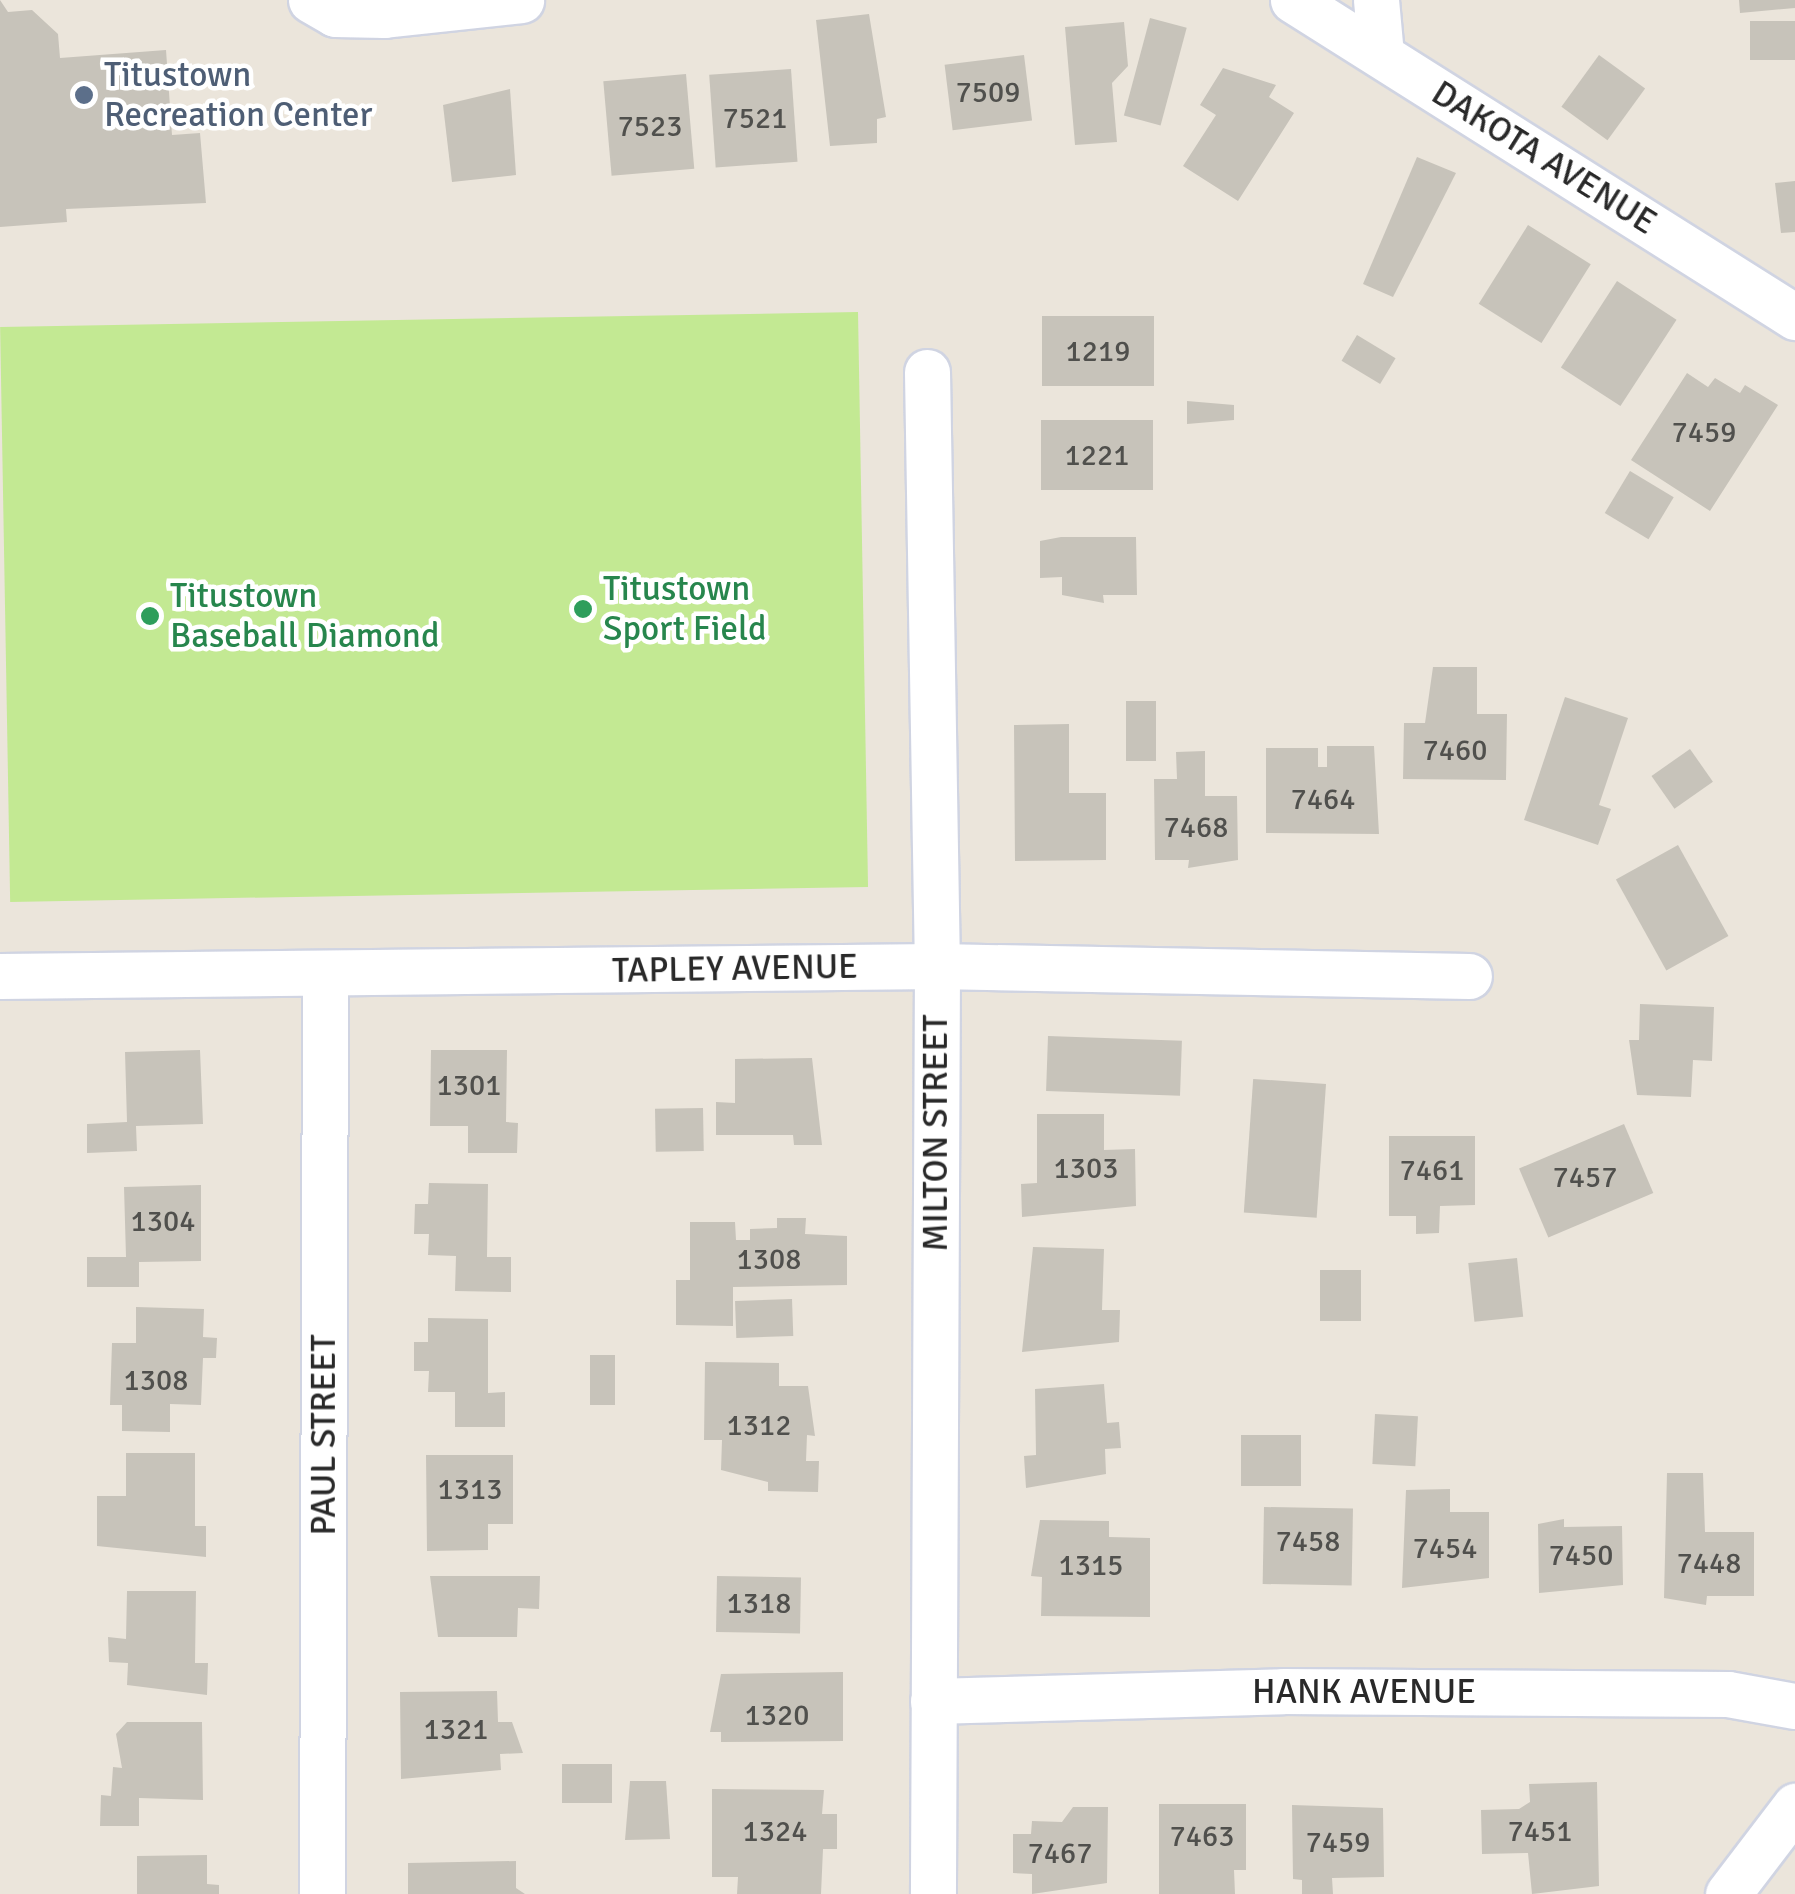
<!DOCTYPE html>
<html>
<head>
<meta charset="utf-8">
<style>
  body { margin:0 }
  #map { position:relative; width:1795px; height:1894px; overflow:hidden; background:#ebe5db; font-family:Signika,sans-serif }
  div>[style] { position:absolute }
  .pitch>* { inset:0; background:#c3e993; transform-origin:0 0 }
  .building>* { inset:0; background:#c7c3ba; transform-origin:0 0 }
  .roads { filter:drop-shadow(2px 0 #d0d4e2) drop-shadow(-2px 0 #d0d4e2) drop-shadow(0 2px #d0d4e2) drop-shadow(0 -2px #d0d4e2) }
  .minor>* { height:45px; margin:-22.5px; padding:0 22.5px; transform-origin:22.5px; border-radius:22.5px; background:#fff }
  .dots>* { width:28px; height:28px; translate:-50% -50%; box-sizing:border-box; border:5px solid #fff; border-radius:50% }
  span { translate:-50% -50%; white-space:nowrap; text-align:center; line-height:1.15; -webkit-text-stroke:9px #fff; paint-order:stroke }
  .number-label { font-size:30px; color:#50504d }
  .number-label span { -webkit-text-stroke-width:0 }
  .service-label { font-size:35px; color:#4e5e75 }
  .left { translate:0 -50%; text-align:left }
  .street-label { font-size:35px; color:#292929 }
  .leisure-label { font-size:35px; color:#27864d }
</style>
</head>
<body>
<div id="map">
  <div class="pitch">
    <i style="left:858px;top:312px;width:575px;height:858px;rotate:89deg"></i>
  </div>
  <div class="building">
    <i style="clip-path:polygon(0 0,8px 12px,32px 10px,58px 34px,60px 58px,166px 50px,172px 135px,200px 133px,206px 203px,66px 209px,67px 222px,0 227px)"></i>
    <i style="clip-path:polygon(1739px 0,1795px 0,1795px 8px,1740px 13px)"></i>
    <i style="clip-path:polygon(869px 14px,886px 117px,877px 119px,877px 143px,830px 146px,816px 20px)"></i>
    <i style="left:1150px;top:18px;width:38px;height:101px;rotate:15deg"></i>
    <i style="left:1795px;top:21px;width:39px;height:45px;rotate:90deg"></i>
    <i style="clip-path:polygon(1124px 22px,1128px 66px,1112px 83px,1117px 142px,1075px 145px,1065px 27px)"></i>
    <i style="left:1024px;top:55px;width:66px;height:80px;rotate:83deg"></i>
    <i style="left:1599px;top:55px;width:57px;height:64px;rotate:36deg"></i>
    <i style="clip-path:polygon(1223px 68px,1276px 85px,1269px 97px,1294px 113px,1238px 201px,1183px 166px,1216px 115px,1200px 105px)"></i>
    <i style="left:791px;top:69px;width:93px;height:82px;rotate:86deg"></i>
    <i style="left:686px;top:74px;width:95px;height:83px;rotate:85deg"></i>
    <i style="clip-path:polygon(510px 89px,516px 175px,452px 182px,443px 105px)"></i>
    <i style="clip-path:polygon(1417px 157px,1456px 173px,1393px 297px,1363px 284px)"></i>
    <i style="clip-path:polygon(1795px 181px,1795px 232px,1781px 233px,1775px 183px)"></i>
    <i style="left:1528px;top:225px;width:74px;height:93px;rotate:32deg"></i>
    <i style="left:1617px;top:281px;width:71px;height:103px;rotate:33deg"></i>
    <i style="left:1154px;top:316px;width:70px;height:112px;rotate:90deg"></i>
    <i style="left:1357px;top:335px;width:45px;height:30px;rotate:31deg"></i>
    <i style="clip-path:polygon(1687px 373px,1708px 387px,1715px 378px,1740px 393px,1745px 385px,1778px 405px,1710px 511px,1631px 460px)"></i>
    <i style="clip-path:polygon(1187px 401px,1234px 405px,1234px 420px,1187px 424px)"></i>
    <i style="left:1153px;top:420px;width:70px;height:112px;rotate:90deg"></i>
    <i style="left:1630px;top:471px;width:51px;height:49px;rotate:31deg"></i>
    <i style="clip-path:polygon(1061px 537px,1136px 537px,1137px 595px,1103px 595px,1104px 603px,1062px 595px,1062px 577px,1040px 578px,1040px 541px)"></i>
    <i style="clip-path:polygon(1433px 667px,1477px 667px,1477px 714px,1507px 714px,1506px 780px,1403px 779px,1404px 723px,1425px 723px)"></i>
    <i style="clip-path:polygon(1565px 697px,1628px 718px,1599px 805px,1611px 809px,1598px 845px,1524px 820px)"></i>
    <i style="left:1126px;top:701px;width:30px;height:60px"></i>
    <i style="clip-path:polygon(1069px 724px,1069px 793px,1106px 793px,1106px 860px,1015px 861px,1014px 725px)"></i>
    <i style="clip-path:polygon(1327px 746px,1374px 746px,1379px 834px,1266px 833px,1266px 748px,1318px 748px,1318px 767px,1327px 767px)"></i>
    <i style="left:1690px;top:749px;width:40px;height:47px;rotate:55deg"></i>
    <i style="clip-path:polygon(1205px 751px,1205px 796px,1237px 796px,1238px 860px,1188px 868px,1189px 860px,1155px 860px,1154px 779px,1177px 779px,1176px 752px)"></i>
    <i style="left:1678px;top:845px;width:104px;height:71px;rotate:61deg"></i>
    <i style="clip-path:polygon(1640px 1004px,1714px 1007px,1712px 1061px,1693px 1060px,1691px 1097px,1637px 1095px,1629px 1040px,1639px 1040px)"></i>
    <i style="left:1048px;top:1036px;width:134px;height:55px;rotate:2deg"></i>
    <i style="clip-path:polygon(200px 1050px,203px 1124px,136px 1126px,137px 1151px,87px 1153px,87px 1124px,127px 1122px,125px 1052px)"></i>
    <i style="clip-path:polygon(431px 1050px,507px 1050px,506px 1122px,518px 1123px,517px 1153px,468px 1153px,468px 1126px,430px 1126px)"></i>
    <i style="clip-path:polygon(812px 1058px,822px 1145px,794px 1145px,793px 1135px,716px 1135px,716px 1102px,735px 1103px,735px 1059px)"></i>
    <i style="left:1326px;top:1084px;width:134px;height:73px;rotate:94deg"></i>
    <i style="left:703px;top:1108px;width:43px;height:48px;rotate:89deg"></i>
    <i style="clip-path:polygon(1037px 1114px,1104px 1114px,1104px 1150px,1135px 1149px,1136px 1206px,1022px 1217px,1021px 1184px,1037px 1183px)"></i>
    <i style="left:1624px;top:1124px;width:75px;height:114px;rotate:67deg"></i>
    <i style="clip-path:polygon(1389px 1136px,1475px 1136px,1475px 1205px,1440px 1206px,1439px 1233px,1416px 1234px,1416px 1216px,1389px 1216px)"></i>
    <i style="clip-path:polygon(429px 1183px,488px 1184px,487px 1257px,511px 1257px,511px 1292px,455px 1291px,456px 1256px,428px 1255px,429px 1234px,414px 1234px,415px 1204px,428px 1204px)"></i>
    <i style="clip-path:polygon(201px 1185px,201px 1261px,139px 1262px,139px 1287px,87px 1287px,87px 1257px,126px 1257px,124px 1187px)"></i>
    <i style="clip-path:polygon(777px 1218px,806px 1218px,805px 1234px,847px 1236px,847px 1285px,733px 1287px,733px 1326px,676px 1325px,676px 1280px,690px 1280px,690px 1222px,735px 1222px,736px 1240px,750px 1240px,750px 1229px,777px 1228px)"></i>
    <i style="clip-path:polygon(1033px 1247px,1104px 1249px,1102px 1310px,1120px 1310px,1119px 1342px,1022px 1352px)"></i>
    <i style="left:1517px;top:1258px;width:59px;height:49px;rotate:84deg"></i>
    <i style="left:1361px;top:1270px;width:51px;height:41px;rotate:90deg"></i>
    <i style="left:792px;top:1299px;width:37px;height:57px;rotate:88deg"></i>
    <i style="clip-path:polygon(136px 1307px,204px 1309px,203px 1337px,217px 1338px,216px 1358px,203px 1358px,201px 1405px,170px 1404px,170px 1432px,122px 1431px,122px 1405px,110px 1405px,112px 1343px,136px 1343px)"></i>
    <i style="clip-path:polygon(428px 1318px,488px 1319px,488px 1393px,505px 1392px,505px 1427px,455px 1427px,455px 1392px,428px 1392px,429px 1371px,414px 1371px,414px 1342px,428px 1342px)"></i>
    <i style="left:615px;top:1355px;width:50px;height:25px;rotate:90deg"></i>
    <i style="clip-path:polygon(705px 1362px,779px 1363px,779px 1386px,808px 1386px,815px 1436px,807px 1435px,806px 1461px,819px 1461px,818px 1492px,768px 1491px,768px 1482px,721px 1470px,722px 1440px,704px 1440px)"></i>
    <i style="clip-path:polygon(1104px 1384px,1107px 1423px,1119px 1422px,1121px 1448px,1105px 1449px,1106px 1474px,1026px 1488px,1024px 1456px,1036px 1455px,1035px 1389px)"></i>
    <i style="left:1375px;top:1414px;width:43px;height:50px;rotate:3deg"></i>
    <i style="left:1301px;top:1435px;width:51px;height:60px;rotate:90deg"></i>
    <i style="clip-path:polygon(126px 1453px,195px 1453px,195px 1526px,206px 1526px,206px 1557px,97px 1546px,97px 1496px,126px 1496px)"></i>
    <i style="clip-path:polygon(426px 1455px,513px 1455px,513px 1524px,488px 1524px,488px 1550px,427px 1551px)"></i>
    <i style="clip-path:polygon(1667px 1473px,1703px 1473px,1705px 1532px,1754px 1532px,1754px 1596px,1707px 1596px,1706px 1605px,1664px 1598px)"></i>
    <i style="clip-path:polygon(1450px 1489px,1450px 1512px,1489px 1512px,1489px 1578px,1402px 1588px,1406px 1490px)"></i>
    <i style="left:1264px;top:1507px;width:89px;height:77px;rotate:1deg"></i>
    <i style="clip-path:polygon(1564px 1519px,1564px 1527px,1622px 1526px,1623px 1585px,1539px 1593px,1538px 1524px)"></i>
    <i style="clip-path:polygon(1040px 1520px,1109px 1521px,1109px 1537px,1150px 1538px,1150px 1617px,1041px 1616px,1042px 1577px,1031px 1576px)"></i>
    <i style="clip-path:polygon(430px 1576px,540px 1576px,539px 1609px,518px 1608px,517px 1637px,438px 1637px)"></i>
    <i style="left:717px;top:1576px;width:84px;height:56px;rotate:1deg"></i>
    <i style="clip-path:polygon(127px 1591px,196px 1591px,195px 1663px,208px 1663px,207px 1695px,127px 1685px,128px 1663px,109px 1662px,108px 1637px,126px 1639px)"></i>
    <i style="clip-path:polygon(843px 1672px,843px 1741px,721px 1742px,721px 1732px,710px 1732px,721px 1674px)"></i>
    <i style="clip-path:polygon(497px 1691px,498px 1722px,512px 1722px,523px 1753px,500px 1754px,501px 1770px,401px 1779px,400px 1692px)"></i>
    <i style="clip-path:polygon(127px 1722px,202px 1722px,203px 1800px,139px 1798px,139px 1826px,100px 1826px,101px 1795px,111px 1796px,113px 1767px,122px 1768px,116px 1734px)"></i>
    <i style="left:612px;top:1764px;width:39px;height:50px;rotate:90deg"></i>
    <i style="clip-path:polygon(630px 1781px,666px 1781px,670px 1839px,625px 1840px)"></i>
    <i style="clip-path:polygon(1597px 1782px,1599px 1886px,1532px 1894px,1528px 1853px,1482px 1854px,1481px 1810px,1519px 1809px,1530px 1802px,1529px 1784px)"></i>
    <i style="clip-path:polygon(712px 1789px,824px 1790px,822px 1814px,837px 1814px,837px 1849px,823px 1849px,821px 1894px,737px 1894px,738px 1877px,712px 1877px)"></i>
    <i style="clip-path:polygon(1159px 1804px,1246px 1804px,1246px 1870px,1234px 1870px,1235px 1894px,1159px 1894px)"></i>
    <i style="clip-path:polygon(1292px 1805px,1383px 1808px,1384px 1877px,1332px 1878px,1333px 1894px,1302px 1894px,1302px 1880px,1293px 1879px)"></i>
    <i style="clip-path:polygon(1073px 1807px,1108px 1807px,1107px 1883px,1032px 1894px,1032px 1874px,1013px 1873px,1013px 1834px,1031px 1834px,1032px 1821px,1062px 1822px)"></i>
    <i style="clip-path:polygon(207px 1855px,207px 1884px,219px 1885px,219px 1894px,137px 1894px,137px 1856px)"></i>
    <i style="clip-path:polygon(516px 1861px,516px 1888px,525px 1894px,408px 1894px,408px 1863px)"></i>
  </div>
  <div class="roads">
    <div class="minor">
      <i style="left:311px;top:0;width:28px;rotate:30deg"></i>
      <i style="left:335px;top:14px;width:49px;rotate:1.2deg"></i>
      <i style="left:384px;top:15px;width:138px;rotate:-6.2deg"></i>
      <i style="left:1293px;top:0;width:594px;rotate:32.27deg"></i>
      <i style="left:1376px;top:0;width:55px;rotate:84.8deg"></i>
      <i style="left:927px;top:372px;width:594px;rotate:89.04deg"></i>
      <i style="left:937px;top:966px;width:928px;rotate:90.25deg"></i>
      <i style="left:0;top:976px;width:937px;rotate:-0.61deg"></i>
      <i style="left:937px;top:966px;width:532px;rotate:1.08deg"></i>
      <i style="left:933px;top:1701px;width:350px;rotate:-1.6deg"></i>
      <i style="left:1283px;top:1691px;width:445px;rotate:0.4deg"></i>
      <i style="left:1728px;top:1694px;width:68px;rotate:10.2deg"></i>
      <i style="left:322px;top:1894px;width:917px;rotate:-89.81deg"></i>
      <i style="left:1728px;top:1894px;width:111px;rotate:-52.7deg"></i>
    </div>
  </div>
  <div class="dots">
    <i style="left:84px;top:95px;background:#5c6f8a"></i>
    <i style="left:583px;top:609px;background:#2e9e5b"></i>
    <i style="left:150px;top:616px;background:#2e9e5b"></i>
  </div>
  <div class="number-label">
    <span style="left:988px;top:93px">7509</span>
    <span style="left:755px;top:119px">7521</span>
    <span style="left:650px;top:127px">7523</span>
    <span style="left:1098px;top:352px">1219</span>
    <span style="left:1704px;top:433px">7459</span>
    <span style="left:1097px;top:456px">1221</span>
    <span style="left:1455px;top:751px">7460</span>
    <span style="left:1323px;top:800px">7464</span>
    <span style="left:1196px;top:828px">7468</span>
    <span style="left:469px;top:1086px">1301</span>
    <span style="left:1086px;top:1169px">1303</span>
    <span style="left:1432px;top:1171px">7461</span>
    <span style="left:1585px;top:1178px">7457</span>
    <span style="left:163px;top:1222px">1304</span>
    <span style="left:769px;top:1260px">1308</span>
    <span style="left:156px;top:1381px">1308</span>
    <span style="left:759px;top:1426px">1312</span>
    <span style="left:470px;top:1490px">1313</span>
    <span style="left:1308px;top:1542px">7458</span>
    <span style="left:1445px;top:1549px">7454</span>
    <span style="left:1581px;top:1556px">7450</span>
    <span style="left:1709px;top:1564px">7448</span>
    <span style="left:1091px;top:1566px">1315</span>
    <span style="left:759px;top:1604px">1318</span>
    <span style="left:777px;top:1716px">1320</span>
    <span style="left:456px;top:1730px">1321</span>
    <span style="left:775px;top:1832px">1324</span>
    <span style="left:1540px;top:1832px">7451</span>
    <span style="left:1202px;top:1837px">7463</span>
    <span style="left:1338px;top:1843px">7459</span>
    <span style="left:1060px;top:1854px">7467</span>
  </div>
  <div class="service-label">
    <span class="left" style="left:104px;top:95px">Titustown<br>Recreation Center</span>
  </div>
  <div class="street-label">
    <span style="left:1544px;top:158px;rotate:32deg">DAKOTA AVENUE</span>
    <span style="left:735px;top:969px;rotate:-1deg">TAPLEY AVENUE</span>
    <span style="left:936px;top:1133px;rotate:-90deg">MILTON STREET</span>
    <span style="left:324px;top:1435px;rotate:-90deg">PAUL STREET</span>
    <span style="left:1364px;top:1692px">HANK AVENUE</span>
  </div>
  <div class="leisure-label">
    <span class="left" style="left:603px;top:609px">Titustown<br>Sport Field</span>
    <span class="left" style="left:170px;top:616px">Titustown<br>Baseball Diamond</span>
  </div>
</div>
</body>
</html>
